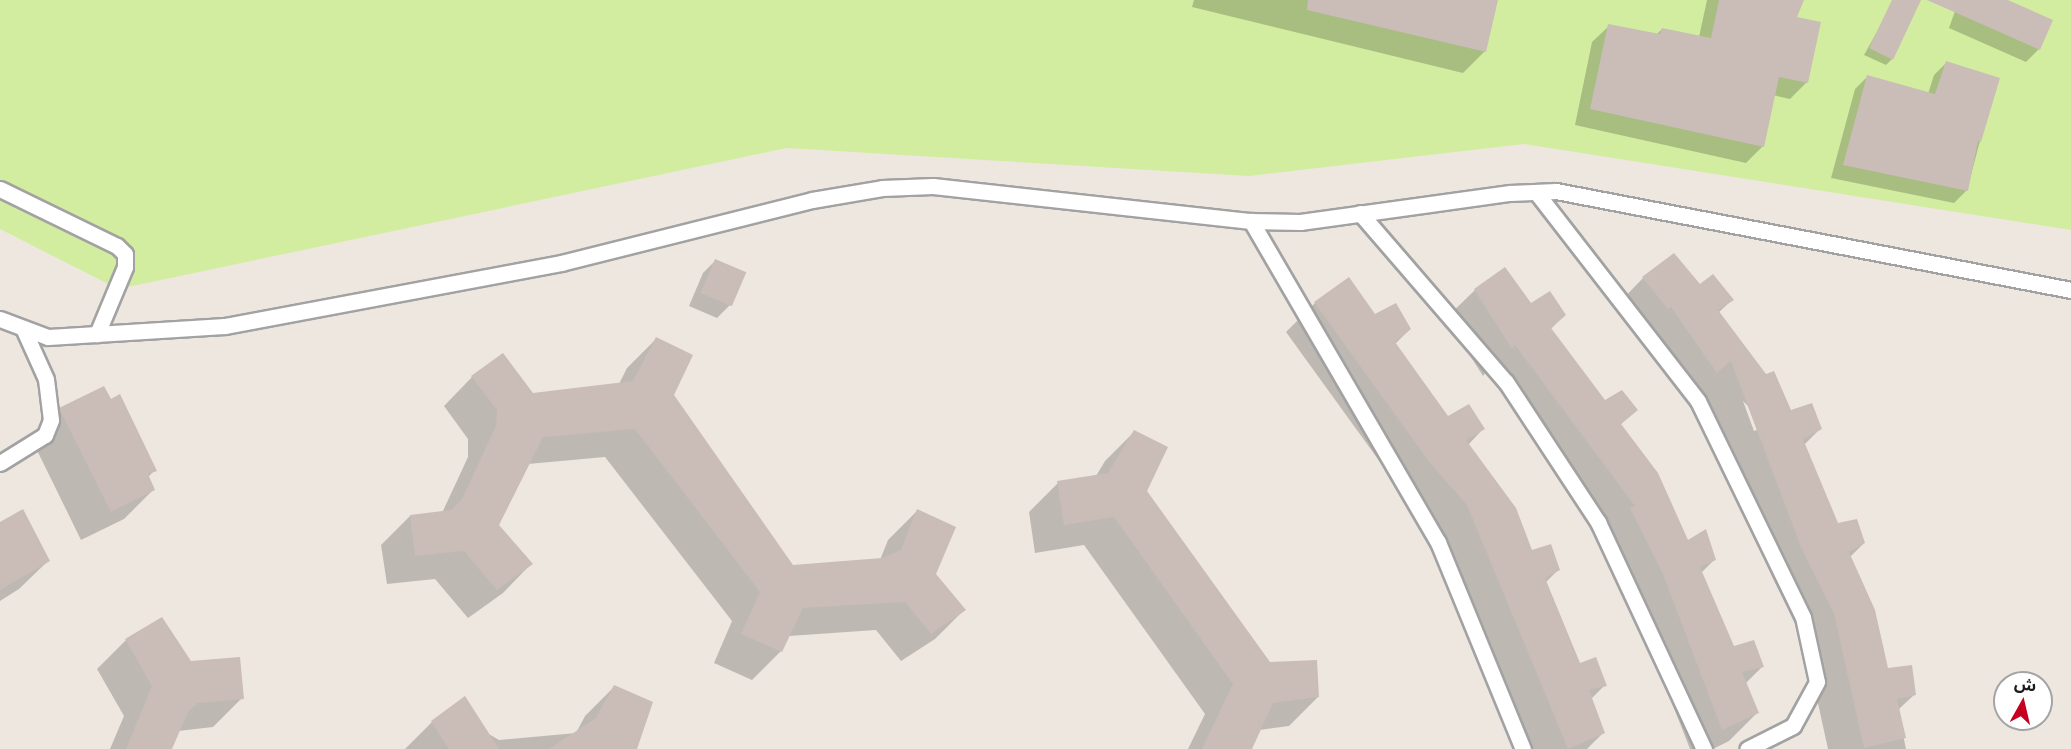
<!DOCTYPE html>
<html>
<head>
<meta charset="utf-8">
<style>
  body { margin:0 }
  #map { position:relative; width:2071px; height:749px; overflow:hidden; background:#eee7e0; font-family:Signika,"Noto Sans Arabic",sans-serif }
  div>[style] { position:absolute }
  .grass>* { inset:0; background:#d3eda0 }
  .shadow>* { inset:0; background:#0003 }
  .building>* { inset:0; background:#cabcb6; transform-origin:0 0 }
  .roads { filter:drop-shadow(2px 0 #a2a2a2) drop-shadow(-2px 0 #a2a2a2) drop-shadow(0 2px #a2a2a2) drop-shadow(0 -2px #a2a2a2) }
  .lane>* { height:15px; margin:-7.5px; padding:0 7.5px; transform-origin:7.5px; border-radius:7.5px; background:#fff }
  span { translate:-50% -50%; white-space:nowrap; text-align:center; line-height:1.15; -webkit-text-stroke:6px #fff; paint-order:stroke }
  .north { position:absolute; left:1993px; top:671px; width:60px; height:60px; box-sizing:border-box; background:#fff; border:2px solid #a4a4a4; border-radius:50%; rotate:8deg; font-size:16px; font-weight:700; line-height:24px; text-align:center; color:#1b1b1b }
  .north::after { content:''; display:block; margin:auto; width:21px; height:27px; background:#c70020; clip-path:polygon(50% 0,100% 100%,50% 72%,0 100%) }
</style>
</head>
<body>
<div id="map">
  <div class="grass">
    <i style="clip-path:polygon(0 0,2071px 0,2071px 230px,1524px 144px,1249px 176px,787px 148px,118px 289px,0 229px)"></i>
  </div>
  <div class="shadow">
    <i style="clip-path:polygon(1194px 0,1496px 0,1485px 51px,1463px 73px,1192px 7px)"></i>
    <i style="clip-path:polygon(1707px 0,1803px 0,1794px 18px,1807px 82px,1790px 99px,1773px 95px,1763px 146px,1746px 163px,1575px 125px,1592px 42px,1609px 26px,1656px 35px,1662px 29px,1699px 37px)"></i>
    <i style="clip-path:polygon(1959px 0,2005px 0,2039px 49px,2026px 62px,1949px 28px)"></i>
    <i style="clip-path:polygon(1884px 19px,1892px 59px,1886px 65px,1864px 55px)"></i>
    <i style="clip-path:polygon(1946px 63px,1980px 141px,1967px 190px,1954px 203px,1831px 178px,1855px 89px,1868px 76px,1928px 94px,1934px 75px)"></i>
    <i style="clip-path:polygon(716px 260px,730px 305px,717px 318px,689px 306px,703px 273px)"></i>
    <i style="clip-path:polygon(1505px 269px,1531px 305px,1564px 315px,1550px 330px,1605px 402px,1636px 410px,1620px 425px,1687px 542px,1714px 560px,1701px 573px,1733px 648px,1762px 667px,1745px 684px,1757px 713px,1729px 741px,1713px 749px,1690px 749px,1606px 534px,1486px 372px,1483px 376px,1446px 318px,1475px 290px)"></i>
    <i style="clip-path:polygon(evenodd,1643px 278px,1700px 286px,1732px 300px,1718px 313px,1791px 412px,1820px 429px,1804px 445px,1837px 524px,1864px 543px,1850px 557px,1887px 669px,1915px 694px,1898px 710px,1906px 749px,1828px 749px,1805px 644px,1772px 576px,1701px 388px,1687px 400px,1641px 335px,1638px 337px,1615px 307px,1643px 278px,1743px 401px,1748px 406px,1757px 430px,1754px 431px,1743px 401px)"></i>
    <i style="clip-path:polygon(1315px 303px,1374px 315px,1410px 329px,1395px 344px,1447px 418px,1483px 429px,1468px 445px,1531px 552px,1558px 570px,1546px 582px,1579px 665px,1605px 685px,1591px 699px,1603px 733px,1587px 749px,1528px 749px,1438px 534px,1401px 491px,1286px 332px)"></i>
    <i style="clip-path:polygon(656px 339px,672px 395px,793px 566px,880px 560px,888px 540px,917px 511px,934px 574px,964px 610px,935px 639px,901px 661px,876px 630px,789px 636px,781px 651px,752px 680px,714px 663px,732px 621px,605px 457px,528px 464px,497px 525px,531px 564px,503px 593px,468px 618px,435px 579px,387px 584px,381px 545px,410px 516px,442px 513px,468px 457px,468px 439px,444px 406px,472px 377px,532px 394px,619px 384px,627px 368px)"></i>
    <i style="clip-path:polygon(60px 409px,155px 470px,148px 477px,153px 490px,124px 519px,81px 540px,31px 438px)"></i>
    <i style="clip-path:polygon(1134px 432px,1145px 491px,1269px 664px,1318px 697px,1289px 726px,1259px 730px,1250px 749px,1188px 749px,1205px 714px,1084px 545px,1035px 553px,1029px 512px,1058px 483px,1096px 476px,1105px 461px)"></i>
    <i style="clip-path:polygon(0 523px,48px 561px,19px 589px,0 601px)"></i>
    <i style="clip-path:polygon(162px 619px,190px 663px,242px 698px,213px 727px,178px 731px,170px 749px,110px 749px,124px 716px,97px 669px,126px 640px)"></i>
    <i style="clip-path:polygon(614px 687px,635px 749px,405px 749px,432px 722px,487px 733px,499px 740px,576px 733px,585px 716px)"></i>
  </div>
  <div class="building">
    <i style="clip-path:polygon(1308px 0,1498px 0,1486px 52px,1307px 10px)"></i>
    <i style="clip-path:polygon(1719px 0,1804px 0,1797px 17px,1821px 22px,1808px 83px,1779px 77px,1764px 147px,1590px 109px,1608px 24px,1660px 34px,1662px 28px,1711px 38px)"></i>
    <i style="clip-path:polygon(1892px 0,1921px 0,1893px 60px,1869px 48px)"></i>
    <i style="clip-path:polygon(1927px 0,2008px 0,2053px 20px,2040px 50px)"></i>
    <i style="clip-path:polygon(1946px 61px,2000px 78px,1981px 142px,1978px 141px,1968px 191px,1843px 165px,1867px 75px,1935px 94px)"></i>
    <i style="clip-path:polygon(1674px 253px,1700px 284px,1713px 274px,1734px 300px,1718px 310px,1766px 374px,1774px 371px,1791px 410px,1812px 403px,1822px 429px,1803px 439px,1838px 523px,1857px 519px,1865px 543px,1849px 552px,1875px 610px,1888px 668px,1912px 665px,1916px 695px,1897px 699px,1906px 738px,1864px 748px,1834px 614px,1801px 547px,1731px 361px,1717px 373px,1671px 307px,1668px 309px,1642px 277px)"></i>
    <i style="left:715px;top:259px;width:34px;height:37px;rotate:23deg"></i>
    <i style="clip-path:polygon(1505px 267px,1531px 303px,1550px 291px,1566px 315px,1551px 328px,1605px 400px,1622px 390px,1638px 410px,1621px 424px,1658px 473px,1688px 540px,1706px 529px,1716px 560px,1700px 567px,1734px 646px,1754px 640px,1764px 667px,1742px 672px,1759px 713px,1722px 730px,1663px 574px,1630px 508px,1635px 506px,1515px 345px,1512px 349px,1474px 289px)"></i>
    <i style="clip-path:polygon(1349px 277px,1375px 314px,1396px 303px,1411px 329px,1395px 342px,1448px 416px,1469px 404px,1485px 429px,1466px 440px,1516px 508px,1532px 550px,1551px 544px,1560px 570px,1545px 578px,1580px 663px,1596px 657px,1607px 686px,1589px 690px,1605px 733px,1568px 749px,1467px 505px,1430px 463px,1314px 302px)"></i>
    <i style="clip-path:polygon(656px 337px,693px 355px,674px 395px,793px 565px,882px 558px,901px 550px,917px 509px,956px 527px,936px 574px,966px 610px,931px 634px,905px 602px,803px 608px,782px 652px,741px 634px,760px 592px,635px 429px,543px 437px,499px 525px,533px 564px,497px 590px,464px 551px,415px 556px,410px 515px,451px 510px,462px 499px,496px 426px,497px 410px,471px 376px,503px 353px,533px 393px,633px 381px)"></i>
    <i style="clip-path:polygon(104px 386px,111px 399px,120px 394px,157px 471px,148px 474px,155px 490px,111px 512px,59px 408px)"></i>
    <i style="clip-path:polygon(1134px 430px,1168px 447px,1147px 491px,1270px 662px,1317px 660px,1319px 697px,1273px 703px,1252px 749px,1202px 749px,1233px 684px,1114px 517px,1064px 525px,1057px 481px,1108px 473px)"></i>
    <i style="clip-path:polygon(23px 509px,50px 561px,0 590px,0 522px)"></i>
    <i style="clip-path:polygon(162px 617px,191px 661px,240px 657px,244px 699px,198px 703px,188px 712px,172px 749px,126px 749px,152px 686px,125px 639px)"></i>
    <i style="clip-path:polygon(614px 685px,653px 702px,637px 749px,549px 749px,596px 718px)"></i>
    <i style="clip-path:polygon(465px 696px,499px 749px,449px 749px,431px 721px)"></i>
  </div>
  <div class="roads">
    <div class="lane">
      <i style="left:0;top:189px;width:130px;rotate:26deg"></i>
      <i style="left:117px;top:246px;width:11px;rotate:45deg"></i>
      <i style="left:125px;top:254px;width:13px;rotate:90deg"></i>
      <i style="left:125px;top:267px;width:73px;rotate:112.7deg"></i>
      <i style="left:1536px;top:192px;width:264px;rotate:52.2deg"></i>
      <i style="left:1698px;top:401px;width:240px;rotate:64.1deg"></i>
      <i style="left:1803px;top:617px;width:66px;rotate:77.8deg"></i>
      <i style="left:1817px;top:682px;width:50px;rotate:118.6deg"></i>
      <i style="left:1793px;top:726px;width:51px;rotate:153.4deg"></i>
      <i style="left:1360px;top:213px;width:223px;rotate:49.2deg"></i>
      <i style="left:1506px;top:382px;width:168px;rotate:56.7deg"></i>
      <i style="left:1598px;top:522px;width:251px;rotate:65deg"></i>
      <i style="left:1251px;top:221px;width:371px;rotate:59.8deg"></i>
      <i style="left:1438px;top:542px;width:224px;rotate:67.7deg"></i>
      <i style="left:0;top:319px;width:51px;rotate:20.6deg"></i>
      <i style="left:48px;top:337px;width:177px;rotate:-3.6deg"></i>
      <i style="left:225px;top:326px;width:342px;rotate:-10.6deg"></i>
      <i style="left:561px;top:263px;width:259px;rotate:-14.1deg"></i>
      <i style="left:812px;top:200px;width:71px;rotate:-9.7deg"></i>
      <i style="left:882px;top:188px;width:51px;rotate:-2.2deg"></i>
      <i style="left:933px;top:186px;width:320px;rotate:6.3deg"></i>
      <i style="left:1251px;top:221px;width:49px;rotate:1.2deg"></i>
      <i style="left:1300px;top:222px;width:212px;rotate:-7.9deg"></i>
      <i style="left:1510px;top:193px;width:46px;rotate:-2.5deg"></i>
      <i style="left:1556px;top:191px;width:524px;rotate:10.88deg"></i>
      <i style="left:0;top:463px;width:53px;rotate:-31.9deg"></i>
      <i style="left:45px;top:435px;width:16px;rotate:-68deg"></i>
      <i style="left:51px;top:420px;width:41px;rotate:-97deg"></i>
      <i style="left:46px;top:379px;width:56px;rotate:-114.3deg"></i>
    </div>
  </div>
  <div class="north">ش</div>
</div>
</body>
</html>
